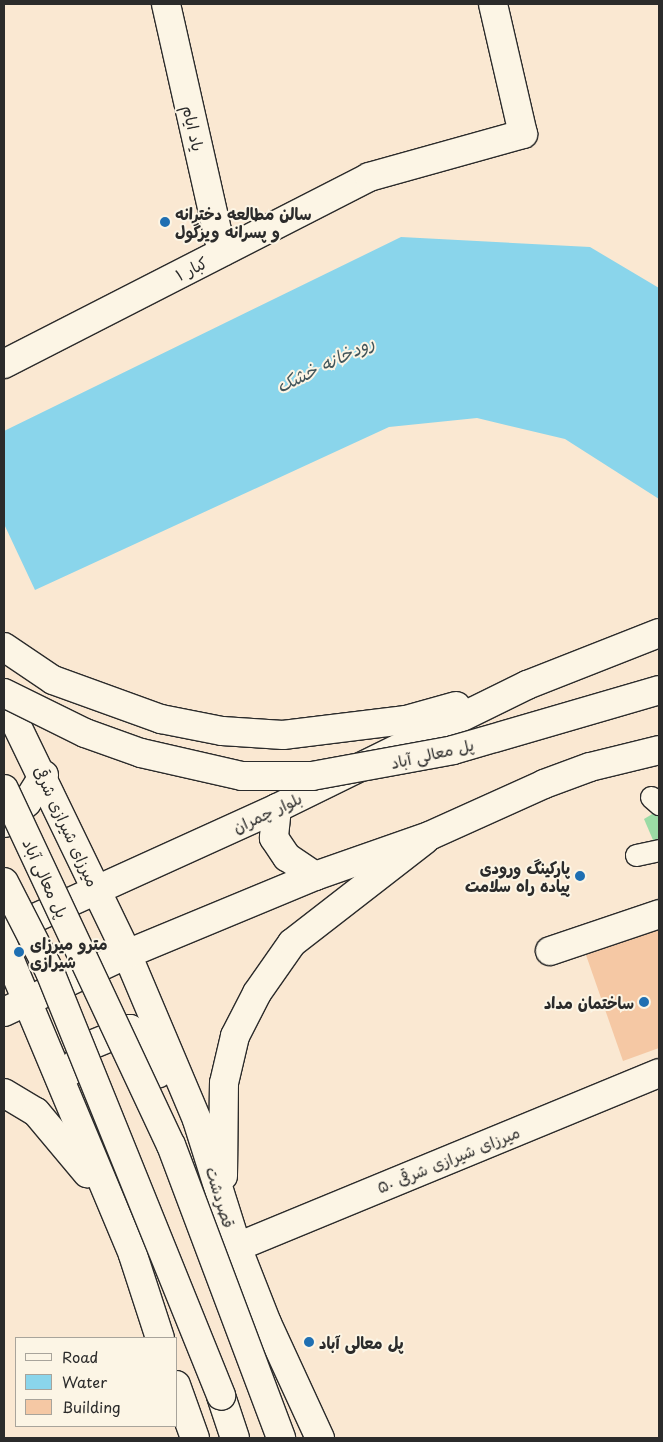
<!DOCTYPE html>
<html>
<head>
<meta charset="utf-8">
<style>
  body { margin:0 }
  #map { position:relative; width:663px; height:1442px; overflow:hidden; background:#fae8d2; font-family:"Playpen Sans","Playpen Sans Arabic",sans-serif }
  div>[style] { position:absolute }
  .green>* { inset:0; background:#9bdba5 }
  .water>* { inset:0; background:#8ad5eb }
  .building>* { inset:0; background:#f5c8a4 }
  .roads { filter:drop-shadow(1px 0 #2b2b2b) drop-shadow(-1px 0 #2b2b2b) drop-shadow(0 1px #2b2b2b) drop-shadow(0 -1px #2b2b2b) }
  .pedestrian>* { height:21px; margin:-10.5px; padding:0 10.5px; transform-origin:10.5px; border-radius:10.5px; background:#fcf5e5 }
  .minor>* { height:28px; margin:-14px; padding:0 14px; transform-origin:14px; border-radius:14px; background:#fcf5e5 }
  .secondary>* { height:28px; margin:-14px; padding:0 14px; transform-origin:14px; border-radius:14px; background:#fcf5e5 }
  .primary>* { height:28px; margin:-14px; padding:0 14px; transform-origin:14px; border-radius:14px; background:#fcf5e5 }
  .bridges { filter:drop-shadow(1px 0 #2b2b2b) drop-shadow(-1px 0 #2b2b2b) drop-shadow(0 1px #2b2b2b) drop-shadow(0 -1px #2b2b2b) }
  .primary-bridge>* { height:28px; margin:-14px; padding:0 14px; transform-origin:14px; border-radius:14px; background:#fcf5e5 }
  .dots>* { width:14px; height:14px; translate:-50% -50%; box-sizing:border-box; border:2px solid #fcf5e5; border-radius:50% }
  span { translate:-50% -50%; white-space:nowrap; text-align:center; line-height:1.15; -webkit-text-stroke:4px #fcf5e5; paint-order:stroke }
  .street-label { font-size:16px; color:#2b2b2b }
  .poi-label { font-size:16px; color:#2b2b2b; font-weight:700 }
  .left { translate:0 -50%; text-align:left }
  .right { translate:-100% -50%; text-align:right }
  .water-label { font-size:18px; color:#43565b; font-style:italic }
  .frame { position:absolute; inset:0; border:5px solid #2b2b2b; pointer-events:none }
  .legend { position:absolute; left:15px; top:1337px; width:162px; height:90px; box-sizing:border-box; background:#fcf5e5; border:1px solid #a8a49b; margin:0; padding:6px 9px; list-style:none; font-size:15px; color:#2b2b2b }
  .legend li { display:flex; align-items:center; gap:10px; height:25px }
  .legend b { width:25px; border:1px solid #a8a49b }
</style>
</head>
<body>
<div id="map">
  <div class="green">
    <i style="clip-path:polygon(659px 810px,659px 854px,644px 819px)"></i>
  </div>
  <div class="water">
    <i style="clip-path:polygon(401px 237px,590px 247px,659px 288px,659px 499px,565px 439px,477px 418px,389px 427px,35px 590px,4px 524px,4px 431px)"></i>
  </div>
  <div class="building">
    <i style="clip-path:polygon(659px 930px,659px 1048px,623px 1061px,586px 955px)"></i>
  </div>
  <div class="roads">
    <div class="pedestrian">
      <i style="left:651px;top:797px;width:11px;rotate:41deg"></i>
      <i style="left:636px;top:855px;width:24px;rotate:-12deg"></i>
    </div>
    <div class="minor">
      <i style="left:166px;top:4px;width:254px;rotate:77.3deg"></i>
      <i style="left:4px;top:364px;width:410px;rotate:-27.1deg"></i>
      <i style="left:369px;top:177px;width:160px;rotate:-15.6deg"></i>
      <i style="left:523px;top:134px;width:133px;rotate:-103deg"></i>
      <i style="left:550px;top:951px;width:115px;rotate:-18.7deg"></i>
      <i style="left:237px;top:1247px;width:456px;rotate:-22.4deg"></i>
    </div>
    <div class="secondary">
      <i style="left:127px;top:954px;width:180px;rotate:67.1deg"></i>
      <i style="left:197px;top:1120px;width:133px;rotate:72.5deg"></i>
      <i style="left:237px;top:1247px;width:82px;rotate:68.5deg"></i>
      <i style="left:267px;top:1323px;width:127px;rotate:65.3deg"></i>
      <i style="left:27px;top:1001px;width:275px;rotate:67.3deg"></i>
      <i style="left:133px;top:1255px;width:87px;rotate:72deg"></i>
      <i style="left:69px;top:1072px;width:35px;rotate:-51deg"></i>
      <i style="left:91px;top:1045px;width:42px;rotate:-22.3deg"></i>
      <i style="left:130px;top:1029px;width:16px;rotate:40deg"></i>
      <i style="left:142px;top:1039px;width:38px;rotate:65deg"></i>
      <i style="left:4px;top:1093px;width:37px;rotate:31deg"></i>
      <i style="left:36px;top:1112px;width:80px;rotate:50.1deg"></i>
      <i style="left:223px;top:1176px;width:93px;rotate:-89.4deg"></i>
      <i style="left:224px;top:1083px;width:48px;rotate:-76.8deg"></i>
      <i style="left:235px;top:1036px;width:48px;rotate:-62.9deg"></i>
      <i style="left:257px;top:993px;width:61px;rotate:-55deg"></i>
      <i style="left:292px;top:943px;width:168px;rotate:-37.8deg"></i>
      <i style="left:176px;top:1385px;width:56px;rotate:70.3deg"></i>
    </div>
    <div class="primary">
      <i style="left:4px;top:647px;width:59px;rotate:34deg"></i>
      <i style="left:53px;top:680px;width:115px;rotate:19.9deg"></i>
      <i style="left:161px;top:719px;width:62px;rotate:11.1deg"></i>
      <i style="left:222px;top:731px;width:61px;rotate:3.8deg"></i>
      <i style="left:283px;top:735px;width:124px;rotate:-7deg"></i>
      <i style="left:406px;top:720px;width:52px;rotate:-15.6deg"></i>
      <i style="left:4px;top:699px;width:283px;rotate:64.2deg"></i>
      <i style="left:277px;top:808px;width:30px;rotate:96deg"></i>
      <i style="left:274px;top:838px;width:23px;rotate:56deg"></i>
      <i style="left:287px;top:857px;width:34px;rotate:34deg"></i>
      <i style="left:4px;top:823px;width:31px;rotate:-42deg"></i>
      <i style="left:27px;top:802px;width:32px;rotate:-58deg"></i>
      <i style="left:4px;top:932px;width:300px;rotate:-24.4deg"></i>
      <i style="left:277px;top:808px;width:279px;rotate:-26.2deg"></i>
      <i style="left:527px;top:685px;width:142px;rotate:-21.5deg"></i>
      <i style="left:4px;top:946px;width:60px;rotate:67.3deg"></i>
      <i style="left:4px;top:1012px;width:136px;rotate:-25.2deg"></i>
      <i style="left:127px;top:954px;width:204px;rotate:-22.5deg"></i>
      <i style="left:315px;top:876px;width:121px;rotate:-19.3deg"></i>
      <i style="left:429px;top:836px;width:126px;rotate:-24.3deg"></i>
      <i style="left:544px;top:784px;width:49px;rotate:-20.3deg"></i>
      <i style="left:590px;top:767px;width:71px;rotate:-13.8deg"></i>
      <i style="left:221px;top:1396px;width:44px;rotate:71.6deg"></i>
    </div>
  </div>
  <div class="bridges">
    <div class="primary-bridge">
      <i style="left:4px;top:693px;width:90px;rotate:26.3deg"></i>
      <i style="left:85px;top:733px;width:59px;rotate:19.7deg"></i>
      <i style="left:141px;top:753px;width:104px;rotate:12.8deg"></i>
      <i style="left:242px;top:776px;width:70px"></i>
      <i style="left:312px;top:776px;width:143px;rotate:-10.4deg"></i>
      <i style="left:453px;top:750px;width:215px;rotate:-16.2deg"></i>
      <i style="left:4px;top:789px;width:393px;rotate:64.9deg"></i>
      <i style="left:171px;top:1145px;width:313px;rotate:69.4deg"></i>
      <i style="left:4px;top:882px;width:101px;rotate:62.9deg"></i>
      <i style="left:50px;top:972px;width:457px;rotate:68deg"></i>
    </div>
  </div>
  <div class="dots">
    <i style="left:165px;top:222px;background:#1f6fb2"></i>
    <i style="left:580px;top:876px;background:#1f6fb2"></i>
    <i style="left:19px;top:952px;background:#1f6fb2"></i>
    <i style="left:644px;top:1002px;background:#1f6fb2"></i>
    <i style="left:309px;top:1342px;background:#1f6fb2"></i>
  </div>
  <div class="street-label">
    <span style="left:194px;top:128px;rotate:77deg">یاد ایام</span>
    <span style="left:191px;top:268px;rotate:-27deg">۱ کبار</span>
    <span style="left:432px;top:753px;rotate:-13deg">پل معالی آباد</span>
    <span style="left:267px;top:812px;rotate:-25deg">بلوار چمران</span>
    <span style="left:67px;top:826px;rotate:65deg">میرزای شیرازی شرقی</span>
    <span style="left:46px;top:878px;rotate:65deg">پل معالی آباد</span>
    <span style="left:448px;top:1159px;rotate:-22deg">۵۰ میرزای شیرازی شرقی</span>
    <span style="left:221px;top:1197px;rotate:73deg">قصردشت</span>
  </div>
  <div class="poi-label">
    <span class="left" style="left:175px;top:222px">سالن مطالعه دخترانه<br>و پسرانه ویرگول</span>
    <span class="right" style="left:570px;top:876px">پارکینگ ورودی<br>پیاده راه سلامت</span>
    <span class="left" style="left:30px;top:952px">مترو میرزای<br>شیرازی</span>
    <span class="right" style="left:634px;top:1002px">ساختمان مداد</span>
    <span class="left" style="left:319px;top:1342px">پل معالی آباد</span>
  </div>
  <div class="water-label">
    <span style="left:325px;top:364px;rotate:-26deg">رودخانه خشک</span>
  </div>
  <div class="frame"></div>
  <ul class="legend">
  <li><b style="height:6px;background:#fcf5e5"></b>Road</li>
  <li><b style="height:14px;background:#8ad5eb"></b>Water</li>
  <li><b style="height:14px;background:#f5c8a4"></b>Building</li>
  </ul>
</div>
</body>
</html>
